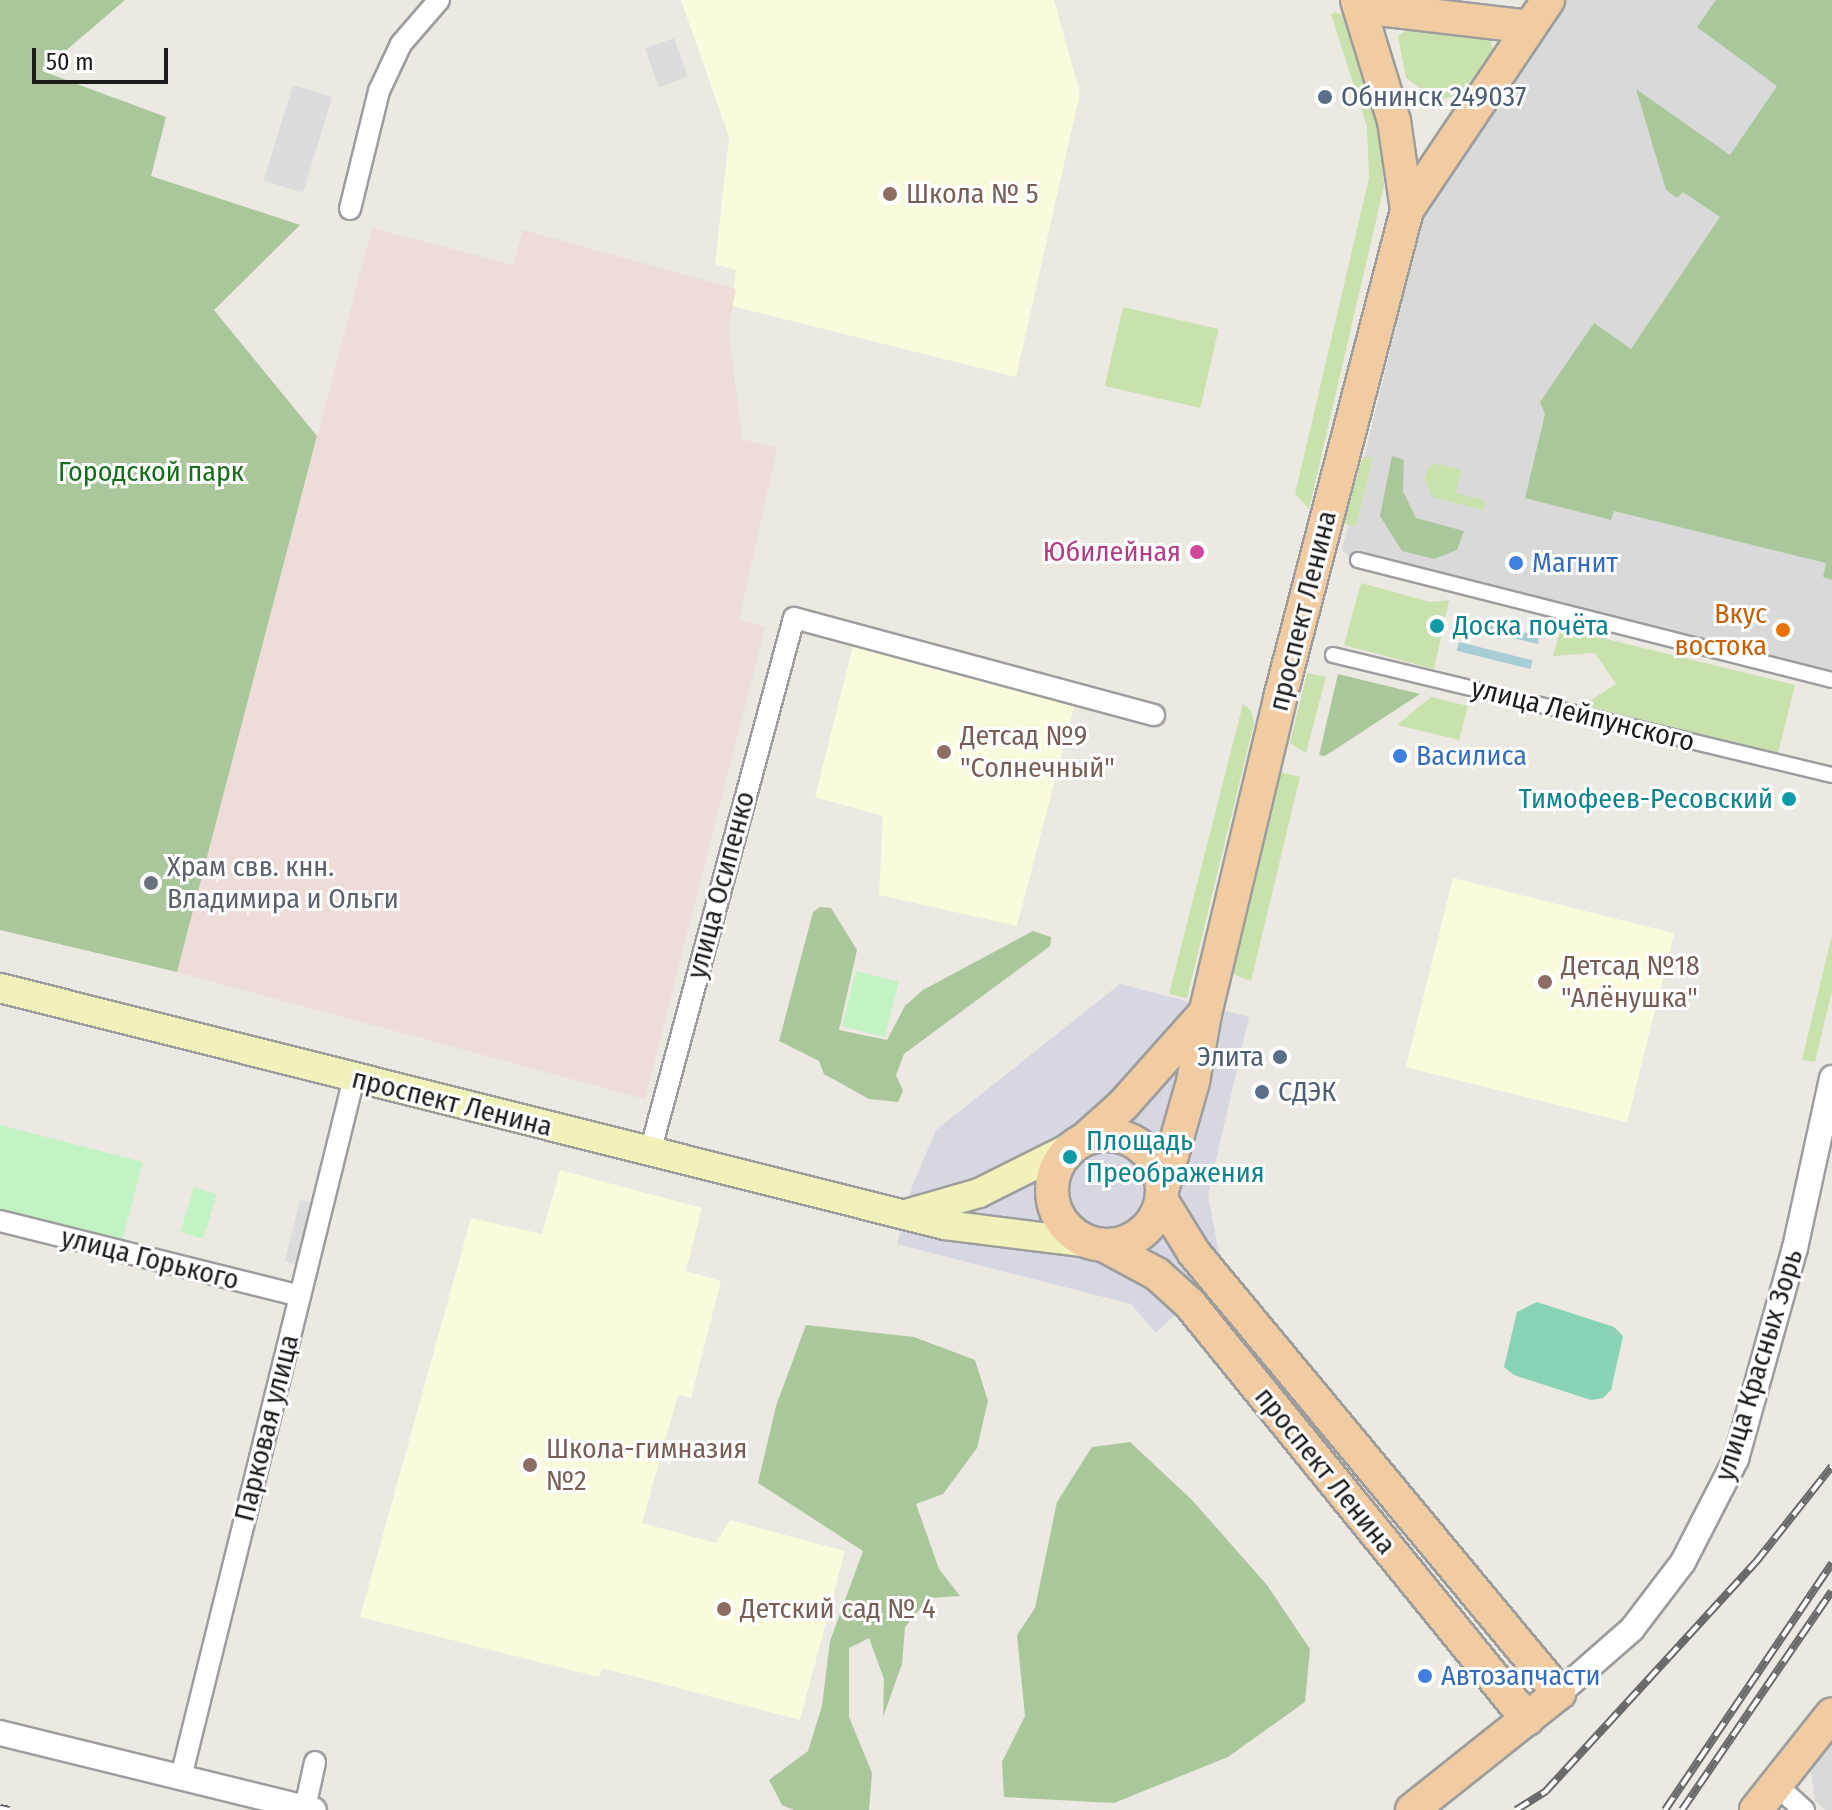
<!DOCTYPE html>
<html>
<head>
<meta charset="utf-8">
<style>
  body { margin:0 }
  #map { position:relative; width:1832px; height:1810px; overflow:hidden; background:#ece8e2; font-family:"Fira Sans Condensed",sans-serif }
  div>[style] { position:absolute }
  .residential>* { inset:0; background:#dad9d9 }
  .education>* { inset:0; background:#fbfadc; transform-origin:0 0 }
  .military>* { inset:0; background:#eddcd7 }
  .grass>* { inset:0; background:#c9e2ad; transform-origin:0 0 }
  .forest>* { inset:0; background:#aac79b }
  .park>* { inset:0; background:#c3f3c5; transform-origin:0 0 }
  .pitch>* { inset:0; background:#88d3b3 }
  .parking>* { inset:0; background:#dcdcdc; transform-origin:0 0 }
  .plaza>* { inset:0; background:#d7d7e2 }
  .water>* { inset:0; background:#a7cdd5; transform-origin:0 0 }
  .roads { filter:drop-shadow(2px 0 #9d9d9d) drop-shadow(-2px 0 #9d9d9d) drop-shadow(0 2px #9d9d9d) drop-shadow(0 -2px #9d9d9d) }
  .pedestrian>* { height:14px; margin:-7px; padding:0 7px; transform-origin:7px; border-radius:7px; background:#fff }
  .minor>* { height:20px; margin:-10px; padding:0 10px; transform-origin:10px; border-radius:10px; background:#fff }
  .tertiary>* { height:24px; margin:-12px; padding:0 12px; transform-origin:12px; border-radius:12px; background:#fff }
  .secondary>* { height:28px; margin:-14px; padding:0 14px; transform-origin:14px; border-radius:14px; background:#f1f2bb }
  .primary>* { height:32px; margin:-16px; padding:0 16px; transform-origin:16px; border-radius:16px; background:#f1cca2 }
  .primary>.ring { margin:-16px; padding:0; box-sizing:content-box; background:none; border:32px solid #f1cca2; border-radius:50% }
  .rail>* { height:8px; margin-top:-4px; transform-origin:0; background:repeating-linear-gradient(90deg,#fff 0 15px,#6a6a6a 0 30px); box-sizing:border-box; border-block:2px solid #6a6a6a }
  .dots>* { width:22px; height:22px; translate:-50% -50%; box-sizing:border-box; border:4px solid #fff; border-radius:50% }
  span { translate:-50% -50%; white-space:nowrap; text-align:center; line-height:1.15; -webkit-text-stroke:6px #fff; paint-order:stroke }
  .service-label { font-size:28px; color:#4e5e75 }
  .left { translate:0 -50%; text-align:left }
  .right { translate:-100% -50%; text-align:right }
  .education-label { font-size:28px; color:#785e54 }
  .park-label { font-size:28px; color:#166d1a }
  .hotel-label { font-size:28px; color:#b23c85 }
  .shop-label { font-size:28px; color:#366cbe }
  .street-label { font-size:28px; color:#1c1c1c }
  .food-label { font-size:28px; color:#c56008 }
  .culture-label { font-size:28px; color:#0d838f }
  .worship-label { font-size:28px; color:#5b616d }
  .scale { position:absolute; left:32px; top:48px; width:136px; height:36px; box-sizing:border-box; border:4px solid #1c1c1c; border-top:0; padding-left:10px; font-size:24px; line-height:28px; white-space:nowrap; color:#1c1c1c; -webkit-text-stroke:6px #fff; paint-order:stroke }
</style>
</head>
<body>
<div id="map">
  <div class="residential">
    <i style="clip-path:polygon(1565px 0,1832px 0,1832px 673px,1354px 560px,1342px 550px,1427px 197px)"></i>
    <i style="clip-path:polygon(1832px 1735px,1832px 1810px,1825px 1810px,1815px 1801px,1811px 1773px,1812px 1760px)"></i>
  </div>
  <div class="education">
    <i style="clip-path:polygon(681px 0,1054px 0,1080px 93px,1016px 377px,732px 306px,736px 270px,715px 264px,729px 137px)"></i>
    <i style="clip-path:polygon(854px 642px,1067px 698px,1074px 707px,1017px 926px,879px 895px,883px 816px,815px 797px)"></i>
    <i style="left:1453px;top:878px;width:228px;height:195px;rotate:14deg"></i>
    <i style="clip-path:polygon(560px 1170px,702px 1208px,686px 1271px,721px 1281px,691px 1398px,678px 1395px,642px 1523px,716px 1543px,730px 1520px,845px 1551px,800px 1720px,602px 1668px,599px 1677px,360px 1617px,471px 1218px,542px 1234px)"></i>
  </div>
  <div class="military">
    <i style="clip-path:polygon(372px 228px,513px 265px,523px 230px,736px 289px,728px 328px,742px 439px,777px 448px,739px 620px,765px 627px,645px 1099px,177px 972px)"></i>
  </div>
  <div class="grass">
    <i style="clip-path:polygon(1336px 12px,1342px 15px,1379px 122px,1384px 186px,1309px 509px,1295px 494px,1369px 178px,1367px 127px,1331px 14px)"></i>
    <i style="clip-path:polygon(1412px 27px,1489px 37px,1494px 52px,1460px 95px,1437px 100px,1406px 78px,1398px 36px)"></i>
    <i style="left:1123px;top:307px;width:98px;height:81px;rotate:13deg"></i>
    <i style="clip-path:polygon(1363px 457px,1373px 457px,1356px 526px,1343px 524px)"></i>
    <i style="clip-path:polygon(1440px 464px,1461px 470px,1456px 493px,1486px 501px,1483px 510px,1432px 497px,1424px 477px,1430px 465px)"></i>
    <i style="clip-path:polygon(1361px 583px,1430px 602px,1449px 600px,1434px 669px,1344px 645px)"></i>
    <i style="clip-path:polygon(1561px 628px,1795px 685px,1778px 753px,1583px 705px,1616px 684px,1595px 653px,1553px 656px)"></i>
    <i style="clip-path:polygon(1307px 673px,1326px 677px,1306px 753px,1290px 743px)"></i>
    <i style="clip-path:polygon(1431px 697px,1468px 706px,1459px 740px,1397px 725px)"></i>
    <i style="clip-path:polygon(1243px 704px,1251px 710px,1254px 723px,1187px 998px,1169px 994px)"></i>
    <i style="clip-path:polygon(1280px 772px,1300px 777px,1251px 981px,1232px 974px,1232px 966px)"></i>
    <i style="clip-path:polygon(1832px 935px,1832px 991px,1815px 1062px,1802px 1060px)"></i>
  </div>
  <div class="forest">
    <i style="clip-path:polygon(0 0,125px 0,42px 71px,166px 117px,151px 176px,300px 225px,214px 310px,317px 436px,177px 972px,0 930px)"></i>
    <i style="clip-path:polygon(1716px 0,1832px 0,1832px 580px,1823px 577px,1826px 563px,1614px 511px,1611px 520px,1525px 498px,1545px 414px,1540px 402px,1594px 323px,1631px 349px,1720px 217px,1683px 192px,1677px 198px,1666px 190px,1636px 89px,1730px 155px,1777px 86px,1697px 27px)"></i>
    <i style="clip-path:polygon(1392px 456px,1404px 460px,1403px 491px,1416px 518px,1464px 531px,1457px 550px,1434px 559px,1402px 551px,1380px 516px)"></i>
    <i style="clip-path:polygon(1338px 674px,1420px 694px,1325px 756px,1319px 755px)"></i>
    <i style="clip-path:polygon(820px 907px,831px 908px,857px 950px,839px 1030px,887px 1040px,905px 1006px,923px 990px,1033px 931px,1051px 937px,1050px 946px,904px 1054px,896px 1075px,903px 1091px,898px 1102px,869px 1099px,824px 1074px,819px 1061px,779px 1041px,813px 912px)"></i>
    <i style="clip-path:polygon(806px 1325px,914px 1337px,975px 1360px,988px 1401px,977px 1448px,943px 1494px,916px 1504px,939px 1569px,960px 1596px,929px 1598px,905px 1627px,902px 1664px,883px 1717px,884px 1679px,869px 1638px,849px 1648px,849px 1717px,872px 1773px,869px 1810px,794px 1810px,782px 1805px,769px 1780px,808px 1751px,822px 1706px,830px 1641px,863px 1551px,758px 1483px,776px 1406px)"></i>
    <i style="clip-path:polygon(1130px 1442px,1192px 1500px,1267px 1585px,1310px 1649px,1305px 1702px,1228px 1757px,1114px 1803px,1004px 1797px,1002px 1762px,1025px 1716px,1017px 1635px,1035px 1608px,1057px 1502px,1092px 1447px)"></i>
  </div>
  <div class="park">
    <i style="left:856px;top:971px;width:44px;height:57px;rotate:14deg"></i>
    <i style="clip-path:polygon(0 1125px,143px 1162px,122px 1241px,0 1209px)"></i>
    <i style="left:194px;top:1187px;width:24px;height:47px;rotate:17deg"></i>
  </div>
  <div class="pitch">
    <i style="clip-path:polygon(1537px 1302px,1614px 1327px,1623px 1336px,1611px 1390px,1603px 1398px,1591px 1400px,1514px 1375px,1504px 1367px,1517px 1312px)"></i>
  </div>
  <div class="parking">
    <i style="left:674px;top:38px;width:41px;height:31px;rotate:70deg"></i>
    <i style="left:293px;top:85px;width:41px;height:100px;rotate:17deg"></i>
    <i style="left:300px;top:1200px;width:12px;height:63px;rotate:14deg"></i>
  </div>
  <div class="plaza">
    <i style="clip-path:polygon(1120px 984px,1249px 1017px,1208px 1195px,1220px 1259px,1227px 1266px,1156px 1333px,1131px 1304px,897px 1244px,913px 1184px,936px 1130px)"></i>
  </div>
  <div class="water">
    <i style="clip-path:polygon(1464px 617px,1539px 636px,1538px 644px,1462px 626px)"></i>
    <i style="left:1459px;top:642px;width:76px;height:9px;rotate:14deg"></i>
  </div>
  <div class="roads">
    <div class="pedestrian">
      <i style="left:1358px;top:560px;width:489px;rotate:14.2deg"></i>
      <i style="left:1333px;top:655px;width:513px;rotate:13.52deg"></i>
    </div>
    <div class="minor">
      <i style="left:350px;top:209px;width:122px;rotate:-76.2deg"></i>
      <i style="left:379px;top:91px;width:52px;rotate:-64.9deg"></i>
      <i style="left:401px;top:44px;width:58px;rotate:-49.2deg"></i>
      <i style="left:650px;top:1152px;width:553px;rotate:-74.91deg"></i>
      <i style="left:794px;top:618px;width:373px;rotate:15.1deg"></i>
      <i style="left:0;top:1221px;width:309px;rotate:14deg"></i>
      <i style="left:181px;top:1777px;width:720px;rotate:-76.1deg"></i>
      <i style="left:1775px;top:1784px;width:39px;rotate:42deg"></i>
      <i style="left:305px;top:1808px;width:47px;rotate:-77.7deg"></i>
    </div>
    <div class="tertiary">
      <i style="left:1559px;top:1693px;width:97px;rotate:-41.2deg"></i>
      <i style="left:1632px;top:1629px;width:84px;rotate:-52.7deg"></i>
      <i style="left:1683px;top:1562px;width:116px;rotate:-62.8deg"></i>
      <i style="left:1736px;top:1459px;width:219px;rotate:-74.4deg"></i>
      <i style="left:1795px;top:1248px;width:174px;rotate:-77.7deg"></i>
      <i style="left:0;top:1733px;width:323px;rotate:13.8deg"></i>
    </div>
    <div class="secondary">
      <i style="left:0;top:988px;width:974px;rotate:14.08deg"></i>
      <i style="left:945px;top:1225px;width:146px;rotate:7.1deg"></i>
      <i style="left:906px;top:1214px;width:76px;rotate:-16deg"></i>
      <i style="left:979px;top:1193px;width:105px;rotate:-26.6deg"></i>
    </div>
    <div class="primary">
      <i style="left:1357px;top:0;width:127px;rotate:73deg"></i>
      <i style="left:1394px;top:121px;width:90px;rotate:81.7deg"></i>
      <i style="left:1360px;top:7px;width:170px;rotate:6.7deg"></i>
      <i class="ring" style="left:1052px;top:1135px;width:78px;height:78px"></i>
      <i style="left:1085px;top:1139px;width:51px;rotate:-41.8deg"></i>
      <i style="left:1123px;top:1105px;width:122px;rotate:-48.3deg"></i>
      <i style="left:1163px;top:1187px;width:109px;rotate:-74.1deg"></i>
      <i style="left:1193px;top:1082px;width:69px;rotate:-80deg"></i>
      <i style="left:1205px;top:1014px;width:325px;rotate:-76.6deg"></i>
      <i style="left:1280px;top:698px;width:504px;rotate:-75.41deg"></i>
      <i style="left:1407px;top:210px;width:253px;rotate:-56.1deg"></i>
      <i style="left:1162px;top:1201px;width:61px;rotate:58.4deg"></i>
      <i style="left:1194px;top:1253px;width:572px;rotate:50.32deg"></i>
      <i style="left:1559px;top:1693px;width:188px;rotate:141.5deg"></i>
      <i style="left:1103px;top:1245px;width:61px;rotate:28.2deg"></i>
      <i style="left:1157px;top:1274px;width:45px;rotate:42.3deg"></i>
      <i style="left:1190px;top:1304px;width:535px;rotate:50.92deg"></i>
      <i style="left:1756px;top:1810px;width:122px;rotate:-51.6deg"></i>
    </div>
  </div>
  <div class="rail">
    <i style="left:0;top:1808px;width:10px;rotate:11deg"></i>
    <i style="left:1516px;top:1810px;width:36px;rotate:-32deg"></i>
    <i style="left:1546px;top:1791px;width:311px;rotate:-47.5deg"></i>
    <i style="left:1756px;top:1562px;width:122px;rotate:-51.6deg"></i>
    <i style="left:1665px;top:1810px;width:298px;rotate:-55.9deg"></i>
    <i style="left:1682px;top:1810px;width:265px;rotate:-55.6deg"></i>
  </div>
  <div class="dots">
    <i style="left:1325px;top:97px;background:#5c6f8a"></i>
    <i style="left:890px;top:194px;background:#8d6e63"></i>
    <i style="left:1197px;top:552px;background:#d1479c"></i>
    <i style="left:1516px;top:563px;background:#3f7fe0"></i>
    <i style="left:1437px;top:626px;background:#0f9aa8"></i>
    <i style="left:1783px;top:630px;background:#e8710a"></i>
    <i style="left:944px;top:752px;background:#8d6e63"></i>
    <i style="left:1400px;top:756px;background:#3f7fe0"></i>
    <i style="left:1789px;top:799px;background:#0f9aa8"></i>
    <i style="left:151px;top:883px;background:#6b7280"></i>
    <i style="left:1545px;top:982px;background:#8d6e63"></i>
    <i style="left:1280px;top:1057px;background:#5c6f8a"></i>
    <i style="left:1262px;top:1092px;background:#5c6f8a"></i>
    <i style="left:1070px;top:1157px;background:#0f9aa8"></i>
    <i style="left:530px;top:1465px;background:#8d6e63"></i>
    <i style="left:724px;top:1609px;background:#8d6e63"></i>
    <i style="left:1425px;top:1676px;background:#3f7fe0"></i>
  </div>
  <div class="service-label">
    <span class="left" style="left:1341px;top:97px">Обнинск 249037</span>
    <span class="right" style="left:1264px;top:1057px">Элита</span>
    <span class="left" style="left:1278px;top:1092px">СДЭК</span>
  </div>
  <div class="education-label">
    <span class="left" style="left:906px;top:194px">Школа № 5</span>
    <span class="left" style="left:960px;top:752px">Детсад №9<br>"Солнечный"</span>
    <span class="left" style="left:1561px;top:982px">Детсад №18<br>"Алёнушка"</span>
    <span class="left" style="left:546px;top:1465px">Школа-гимназия<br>№2</span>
    <span class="left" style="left:740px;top:1609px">Детский сад № 4</span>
  </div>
  <div class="park-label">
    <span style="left:151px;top:472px">Городской парк</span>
  </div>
  <div class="hotel-label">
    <span class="right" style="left:1181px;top:552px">Юбилейная</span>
  </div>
  <div class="shop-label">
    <span class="left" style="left:1532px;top:563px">Магнит</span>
    <span class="left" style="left:1416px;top:756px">Василиса</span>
    <span class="left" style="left:1441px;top:1676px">Автозапчасти</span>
  </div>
  <div class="street-label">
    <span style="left:1303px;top:611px;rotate:-76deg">проспект Ленина</span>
    <span style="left:1583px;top:715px;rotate:14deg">улица Лейпунского</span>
    <span style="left:721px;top:885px;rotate:-75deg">улица Осипенко</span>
    <span style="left:452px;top:1103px;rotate:14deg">проспект Ленина</span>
    <span style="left:150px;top:1259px;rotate:14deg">улица Горького</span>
    <span style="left:1759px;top:1365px;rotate:-73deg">улица Красных Зорь</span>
    <span style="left:267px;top:1428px;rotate:-76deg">Парковая улица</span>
    <span style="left:1325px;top:1471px;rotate:51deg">проспект Ленина</span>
  </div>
  <div class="food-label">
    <span class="right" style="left:1767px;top:630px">Вкус<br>востока</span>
  </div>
  <div class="culture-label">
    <span class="left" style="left:1453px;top:626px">Доска почёта</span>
    <span class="right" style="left:1773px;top:799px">Тимофеев-Ресовский</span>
    <span class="left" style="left:1086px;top:1157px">Площадь<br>Преображения</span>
  </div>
  <div class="worship-label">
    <span class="left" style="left:167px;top:883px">Храм свв. кнн.<br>Владимира и Ольги</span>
  </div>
  <div class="scale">50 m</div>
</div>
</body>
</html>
